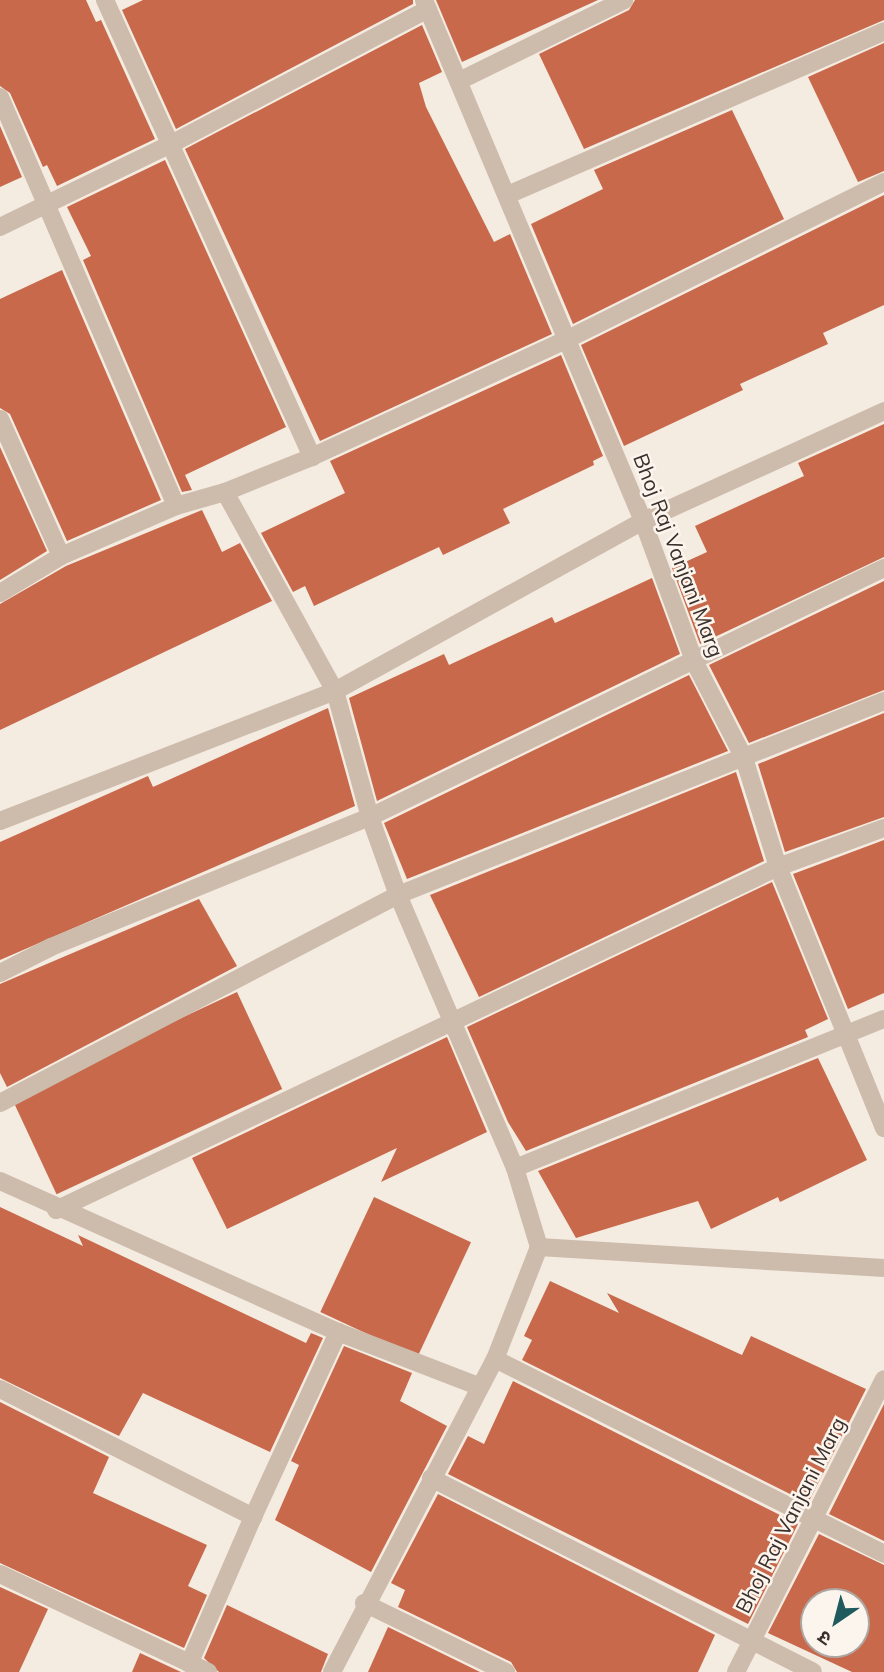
<!DOCTYPE html>
<html>
<head>
<meta charset="utf-8">
<style>
  body { margin:0 }
  #map { position:relative; width:884px; height:1672px; overflow:hidden; background:#f4ebe1; font-family:Mulish,"Noto Sans Devanagari",sans-serif }
  div>[style] { position:absolute }
  .building>* { inset:0; background:#c8694b; transform-origin:0 0 }
  .street>* { height:18px; margin:-9px; padding:0 9px; transform-origin:9px; border-radius:9px; background:#cdbbac }
  span { translate:-50% -50%; white-space:nowrap; text-align:center; line-height:1.15; -webkit-text-stroke:5px #fbf5ee; paint-order:stroke }
  .street-label { font-size:21px; color:#3b302b }
  .north { position:absolute; left:800px; top:1588px; width:70px; height:70px; box-sizing:border-box; background:#fbf5ee; border:2px solid #aea6a0; border-radius:50%; rotate:215deg; font-size:19px; font-weight:700; line-height:28px; text-align:center; color:#3b302b }
  .north::after { content:''; display:block; margin:auto; width:24px; height:32px; background:#1f5a5e; clip-path:polygon(50% 0,100% 100%,50% 72%,0 100%) }
</style>
</head>
<body>
<div id="map">
  <div class="building">
    <i style="clip-path:polygon(0 0,86px 0,96px 22px,101px 20px,155px 139px,57px 186px,47px 165px,43px 167px,10px 93px,0 86px)"></i>
    <i style="clip-path:polygon(143px 0,413px 0,413px 4px,176px 129px,122px 10px)"></i>
    <i style="clip-path:polygon(436px 0,598px 0,462px 62px)"></i>
    <i style="clip-path:polygon(635px 0,884px 0,884px 20px,584px 149px,539px 54px,629px 10px)"></i>
    <i style="clip-path:polygon(422px 25px,442px 72px,419px 83px,426px 107px,494px 242px,510px 234px,552px 334px,320px 441px,185px 149px)"></i>
    <i style="clip-path:polygon(884px 43px,884px 171px,858px 182px,808px 77px)"></i>
    <i style="clip-path:polygon(732px 110px,784px 219px,573px 324px,531px 224px,603px 189px,594px 170px)"></i>
    <i style="clip-path:polygon(0 126px,22px 177px,0 187px)"></i>
    <i style="clip-path:polygon(165px 160px,286px 427px,185px 475px,192px 490px,182px 492px,83px 260px,91px 256px,67px 207px)"></i>
    <i style="clip-path:polygon(884px 195px,884px 305px,823px 333px,828px 344px,740px 384px,743px 390px,624px 446px,581px 345px)"></i>
    <i style="clip-path:polygon(62px 270px,161px 500px,67px 541px,10px 414px,0 408px,0 299px)"></i>
    <i style="clip-path:polygon(561px 355px,603px 456px,593px 461px,594px 465px,503px 509px,510px 523px,443px 555px,439px 547px,314px 606px,305px 586px,293px 592px,261px 533px,345px 493px,330px 461px)"></i>
    <i style="clip-path:polygon(884px 424px,884px 557px,700px 644px,672px 568px,707px 552px,695px 526px,804px 476px,798px 463px)"></i>
    <i style="clip-path:polygon(0 447px,47px 551px,0 580px)"></i>
    <i style="clip-path:polygon(202px 510px,222px 552px,240px 543px,272px 601px,0 730px,0 604px,66px 566px)"></i>
    <i style="clip-path:polygon(652px 578px,680px 654px,377px 801px,349px 698px,444px 654px,449px 665px,552px 617px,555px 623px)"></i>
    <i style="clip-path:polygon(884px 581px,884px 690px,749px 743px,709px 665px)"></i>
    <i style="clip-path:polygon(689px 675px,728px 751px,407px 879px,384px 823px)"></i>
    <i style="clip-path:polygon(328px 708px,355px 806px,0 960px,0 842px,148px 776px,153px 787px)"></i>
    <i style="clip-path:polygon(884px 713px,884px 817px,785px 852px,758px 764px)"></i>
    <i style="clip-path:polygon(736px 772px,764px 861px,479px 997px,430px 895px)"></i>
    <i style="clip-path:polygon(884px 840px,884px 993px,848px 1009px,793px 874px)"></i>
    <i style="clip-path:polygon(772px 882px,828px 1019px,805px 1030px,808px 1037px,526px 1151px,508px 1122px,467px 1027px)"></i>
    <i style="clip-path:polygon(199px 899px,237px 966px,7px 1087px,0 1073px,0 984px)"></i>
    <i style="left:237px;top:992px;width:107px;height:249px;rotate:65deg"></i>
    <i style="clip-path:polygon(447px 1037px,487px 1132px,381px 1182px,397px 1148px,227px 1229px,192px 1158px)"></i>
    <i style="clip-path:polygon(818px 1058px,867px 1160px,780px 1202px,778px 1197px,711px 1229px,698px 1201px,576px 1238px,538px 1171px)"></i>
    <i style="left:374px;top:1197px;width:107px;height:127px;rotate:25deg"></i>
    <i style="clip-path:polygon(0 1207px,83px 1246px,78px 1235px,306px 1343px,311px 1333px,323px 1338px,270px 1452px,143px 1393px,119px 1436px,0 1378px)"></i>
    <i style="clip-path:polygon(550px 1281px,619px 1313px,607px 1293px,742px 1355px,751px 1336px,866px 1389px,808px 1503px,522px 1360px,532px 1340px,524px 1336px)"></i>
    <i style="clip-path:polygon(344px 1346px,412px 1373px,400px 1401px,447px 1426px,371px 1572px,275px 1520px,299px 1465px,291px 1461px)"></i>
    <i style="clip-path:polygon(513px 1381px,798px 1524px,748px 1624px,448px 1474px,468px 1436px,484px 1444px)"></i>
    <i style="clip-path:polygon(0 1402px,109px 1457px,93px 1493px,207px 1545px,188px 1586px,207px 1595px,184px 1648px,0 1563px)"></i>
    <i style="clip-path:polygon(884px 1404px,884px 1541px,829px 1514px)"></i>
    <i style="clip-path:polygon(438px 1494px,715px 1635px,698px 1672px,517px 1672px,511px 1662px,398px 1607px,405px 1590px,391px 1583px)"></i>
    <i style="clip-path:polygon(evenodd,819px 1534px,884px 1565px,884px 1672px,852px 1672px,768px 1633px,819px 1534px,814px 1602px,856px 1602px,856px 1644px,814px 1644px,814px 1602px)"></i>
    <i style="clip-path:polygon(0 1587px,48px 1609px,19px 1672px,0 1672px)"></i>
    <i style="clip-path:polygon(227px 1605px,328px 1654px,321px 1672px,219px 1672px,204px 1658px)"></i>
    <i style="clip-path:polygon(388px 1627px,480px 1672px,368px 1672px)"></i>
    <i style="clip-path:polygon(140px 1653px,181px 1672px,132px 1672px)"></i>
  </div>
  <div class="street">
    <i style="left:105px;top:0;width:502px;rotate:65.63deg"></i>
    <i style="left:424px;top:0;width:565px;rotate:67.2deg"></i>
    <i style="left:643px;top:521px;width:151px;rotate:69.9deg"></i>
    <i style="left:695px;top:663px;width:107px;rotate:62.7deg"></i>
    <i style="left:744px;top:758px;width:114px;rotate:72.7deg"></i>
    <i style="left:778px;top:867px;width:282px;rotate:67.9deg"></i>
    <i style="left:459px;top:81px;width:184px;rotate:-26.1deg"></i>
    <i style="left:0;top:97px;width:445px;rotate:66.7deg"></i>
    <i style="left:884px;top:182px;width:353px;rotate:153.6deg"></i>
    <i style="left:568px;top:339px;width:282px;rotate:155.3deg"></i>
    <i style="left:312px;top:457px;width:94px;rotate:158.1deg"></i>
    <i style="left:225px;top:492px;width:227px;rotate:61.1deg"></i>
    <i style="left:335px;top:691px;width:131px;rotate:74.5deg"></i>
    <i style="left:370px;top:817px;width:83px;rotate:70.3deg"></i>
    <i style="left:398px;top:895px;width:297px;rotate:66.8deg"></i>
    <i style="left:515px;top:1168px;width:83px;rotate:73.1deg"></i>
    <i style="left:539px;top:1247px;width:120px;rotate:111.4deg"></i>
    <i style="left:495px;top:1359px;width:435px;rotate:26.6deg"></i>
    <i style="left:510px;top:194px;width:408px;rotate:-23.5deg"></i>
    <i style="left:0;top:227px;width:192px;rotate:-25.9deg"></i>
    <i style="left:173px;top:143px;width:288px;rotate:-27.7deg"></i>
    <i style="left:0;top:419px;width:150px;rotate:66deg"></i>
    <i style="left:0;top:593px;width:71px;rotate:-31.2deg"></i>
    <i style="left:61px;top:556px;width:125px;rotate:-23.5deg"></i>
    <i style="left:176px;top:506px;width:51px;rotate:-15.9deg"></i>
    <i style="left:0;top:821px;width:359px;rotate:-21.2deg"></i>
    <i style="left:335px;top:691px;width:352px;rotate:-28.9deg"></i>
    <i style="left:643px;top:521px;width:265px;rotate:-24.5deg"></i>
    <i style="left:0;top:973px;width:57px;rotate:-27deg"></i>
    <i style="left:51px;top:947px;width:344px;rotate:-22.2deg"></i>
    <i style="left:370px;top:817px;width:571px;rotate:-25.85deg"></i>
    <i style="left:0;top:1103px;width:449px;rotate:-27.6deg"></i>
    <i style="left:398px;top:895px;width:523px;rotate:-21.76deg"></i>
    <i style="left:515px;top:1168px;width:398px;rotate:-22deg"></i>
    <i style="left:0;top:1181px;width:370px;rotate:24.1deg"></i>
    <i style="left:338px;top:1332px;width:150px;rotate:21.1deg"></i>
    <i style="left:56px;top:1210px;width:799px;rotate:-25.41deg"></i>
    <i style="left:778px;top:867px;width:113px;rotate:-20.2deg"></i>
    <i style="left:539px;top:1247px;width:346px;rotate:3.5deg"></i>
    <i style="left:0;top:1389px;width:284px;rotate:26.8deg"></i>
    <i style="left:253px;top:1517px;width:160px;rotate:113.5deg"></i>
    <i style="left:431px;top:1478px;width:428px;rotate:26.9deg"></i>
    <i style="left:253px;top:1517px;width:204px;rotate:-65.3deg"></i>
    <i style="left:0;top:1574px;width:230px;rotate:25.2deg"></i>
    <i style="left:364px;top:1603px;width:158px;rotate:25.9deg"></i>
    <i style="left:332px;top:1672px;width:353px;rotate:-62.5deg"></i>
    <i style="left:736px;top:1672px;width:328px;rotate:-63.2deg"></i>
  </div>
  <div class="street-label">
    <span style="left:679px;top:555px;rotate:69deg">Bhoj Raj Vanjani Marg</span>
    <span style="left:790px;top:1515px;rotate:-63deg">Bhoj Raj Vanjani Marg</span>
  </div>
  <div class="north">उ</div>
</div>
</body>
</html>
